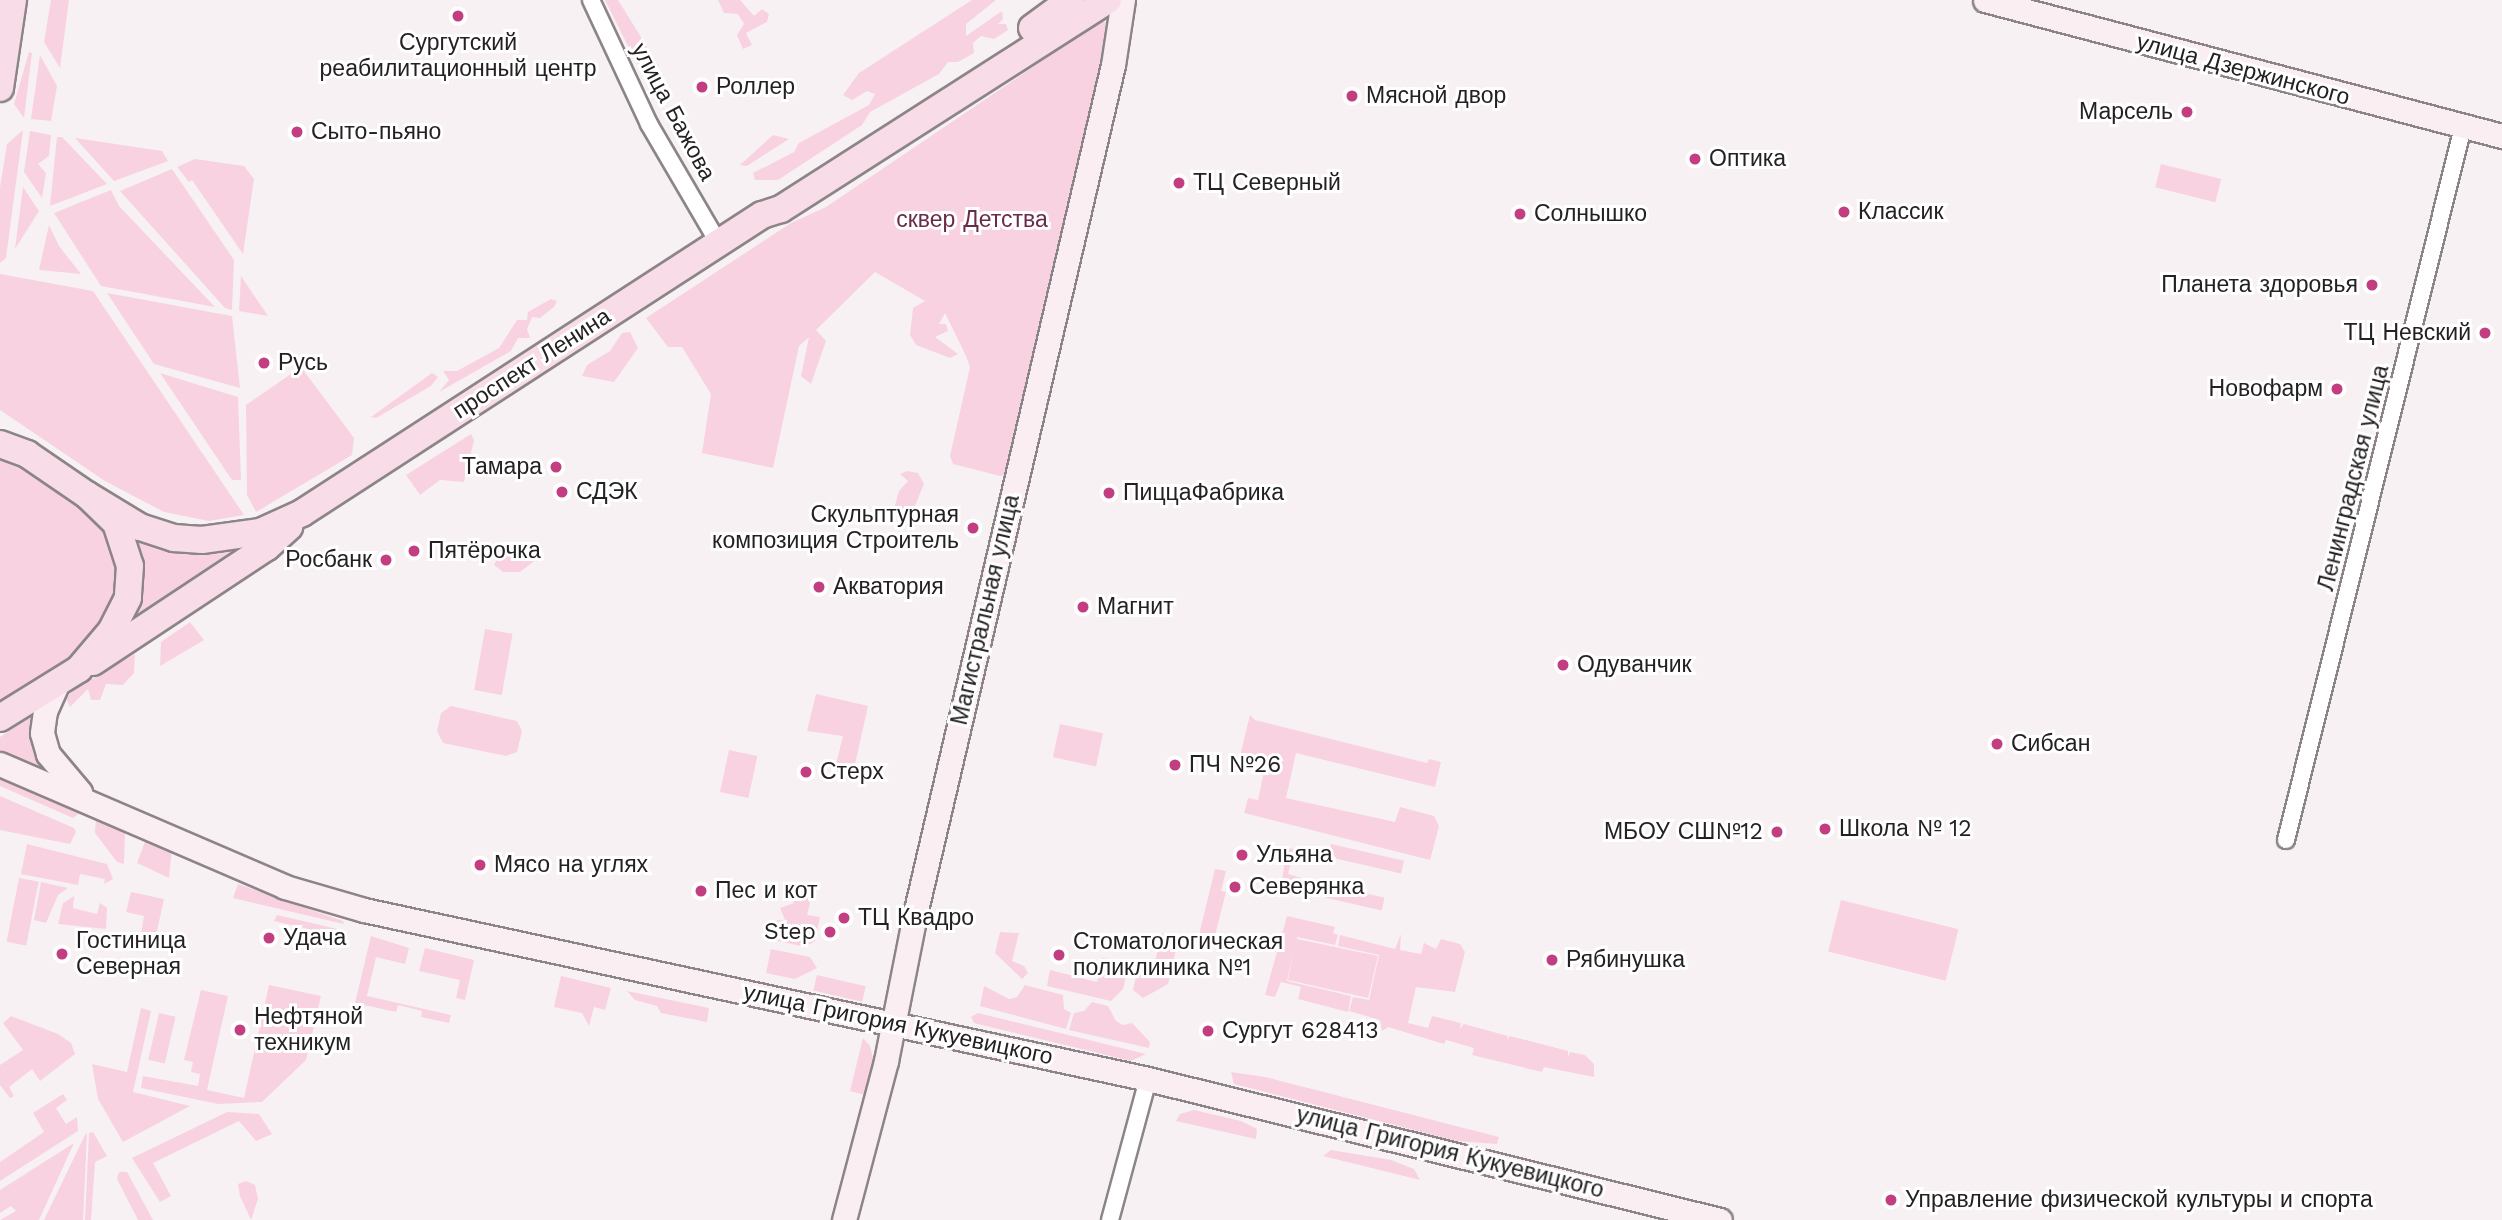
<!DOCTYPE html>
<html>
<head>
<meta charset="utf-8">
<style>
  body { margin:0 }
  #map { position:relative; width:2502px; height:1220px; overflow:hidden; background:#f8f1f4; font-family:"Work Sans",sans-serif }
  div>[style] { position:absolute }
  .green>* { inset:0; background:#f8d2e0; transform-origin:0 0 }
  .roads { filter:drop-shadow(2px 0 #8c8587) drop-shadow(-2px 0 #8c8587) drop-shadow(0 2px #8c8587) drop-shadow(0 -2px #8c8587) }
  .street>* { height:16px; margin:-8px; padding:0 8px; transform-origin:8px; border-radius:8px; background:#fff }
  .secondary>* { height:23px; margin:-11.5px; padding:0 11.5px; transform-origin:11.5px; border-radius:11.5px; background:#fbeef3 }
  .primary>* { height:26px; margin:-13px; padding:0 13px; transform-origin:13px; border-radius:13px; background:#f8dce7 }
  .dots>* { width:19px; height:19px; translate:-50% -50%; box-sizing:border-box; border:4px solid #fff; border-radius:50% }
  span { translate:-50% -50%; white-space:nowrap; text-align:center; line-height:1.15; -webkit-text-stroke:6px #fff; paint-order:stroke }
  .poi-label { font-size:23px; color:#242122 }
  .left { translate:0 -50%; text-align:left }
  .right { translate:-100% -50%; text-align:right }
  .street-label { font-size:23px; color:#242122 }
  .park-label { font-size:23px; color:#6a2a49 }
</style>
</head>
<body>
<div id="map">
  <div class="green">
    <i style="clip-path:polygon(51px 0,69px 0,60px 68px,44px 42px)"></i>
    <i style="clip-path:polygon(605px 0,618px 0,659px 66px,651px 76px,637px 64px)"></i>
    <i style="clip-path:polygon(718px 0,740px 0,754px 16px,762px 9px,769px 14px,767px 22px,746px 33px,752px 45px,743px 49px,737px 35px,744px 24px,738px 14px,724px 13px)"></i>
    <i style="clip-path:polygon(972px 0,996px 0,966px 24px,966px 36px,1002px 11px,1003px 19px,998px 24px,1006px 24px,1008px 30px,994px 39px,981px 36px,973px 43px,974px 53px,958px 62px,948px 62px,939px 74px,870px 112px,862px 125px,778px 180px,755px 180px,753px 173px,794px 152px,799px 143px,869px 105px,875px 94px,867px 91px,852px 100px,843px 95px,859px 73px)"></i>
    <i style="clip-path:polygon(1101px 21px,1113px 24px,1010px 474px,1000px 476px,953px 464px,950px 456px,970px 367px,966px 356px,945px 313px,939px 324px,946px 324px,948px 331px,935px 337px,958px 354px,950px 358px,916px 345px,910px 335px,913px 308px,925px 301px,875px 272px,816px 330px,826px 341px,811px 384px,801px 376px,809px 337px,799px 346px,773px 468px,702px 453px,711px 394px,682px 347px,668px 347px,646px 318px,791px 223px,826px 207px)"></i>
    <i style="clip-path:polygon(29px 52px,32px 53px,24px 118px,14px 104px)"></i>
    <i style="clip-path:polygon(40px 55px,57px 86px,51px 121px,31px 119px)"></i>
    <i style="clip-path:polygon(23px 130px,6px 258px,0 263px,0 187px,7px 144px)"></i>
    <i style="clip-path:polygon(30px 131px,51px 135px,49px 156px,38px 164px,46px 173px,42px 198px,24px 172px)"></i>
    <i style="clip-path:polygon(773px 135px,789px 139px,747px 166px,740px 165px)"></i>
    <i style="clip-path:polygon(57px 137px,62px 137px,107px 184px,50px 206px)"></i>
    <i style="clip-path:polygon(75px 138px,162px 151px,168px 161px,114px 181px)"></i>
    <i style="clip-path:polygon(195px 159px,244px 166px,254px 179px,243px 254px,192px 180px,189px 182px,177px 167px)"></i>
    <i style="left:2161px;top:164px;width:62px;height:24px;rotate:14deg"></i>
    <i style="clip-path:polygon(172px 169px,234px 260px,232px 310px,225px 308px,120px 191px)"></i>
    <i style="clip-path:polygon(23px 187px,39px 211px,15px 249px)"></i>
    <i style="clip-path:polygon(111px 190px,119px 206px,215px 307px,101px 286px,54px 213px)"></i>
    <i style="clip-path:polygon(49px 225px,59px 246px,81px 274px,39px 270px)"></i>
    <i style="clip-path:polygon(0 274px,93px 291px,244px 515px,209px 521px,164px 512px,105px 481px,0 410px)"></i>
    <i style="clip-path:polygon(241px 276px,268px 316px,239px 311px)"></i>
    <i style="clip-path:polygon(107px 293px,232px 316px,240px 388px,154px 364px)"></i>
    <i style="clip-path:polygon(551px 299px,557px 301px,554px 307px,540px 318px,532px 317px,527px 329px,530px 338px,518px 338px,511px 351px,439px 392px,449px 380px,443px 371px,457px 371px,499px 348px,517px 320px,527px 320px,528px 312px)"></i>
    <i style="clip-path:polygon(630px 332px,638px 348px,614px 382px,582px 376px,587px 365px,610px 351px,622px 333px)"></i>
    <i style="clip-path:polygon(301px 367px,354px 438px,352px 455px,256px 512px,247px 495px,246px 405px)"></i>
    <i style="clip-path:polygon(160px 373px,238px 397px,241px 480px,232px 480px)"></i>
    <i style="clip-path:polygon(432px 373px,438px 377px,431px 386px,376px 418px,371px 417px)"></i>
    <i style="clip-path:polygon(471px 434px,474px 440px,464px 482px,440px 480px,420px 495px,406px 475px)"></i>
    <i style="clip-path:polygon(0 453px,88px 505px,114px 543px,120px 581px,113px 608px,84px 648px,0 703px)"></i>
    <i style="clip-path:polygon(907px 471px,918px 473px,924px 484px,912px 513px,894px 509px,899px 491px,908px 481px,900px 474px)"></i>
    <i style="clip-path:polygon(128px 529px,259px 540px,128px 627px)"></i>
    <i style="clip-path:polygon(502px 549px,538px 558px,520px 572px,503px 572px,494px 565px)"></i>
    <i style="clip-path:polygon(190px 622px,204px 640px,160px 666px,161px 642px)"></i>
    <i style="left:485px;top:629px;width:28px;height:62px;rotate:10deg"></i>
    <i style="clip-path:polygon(135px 654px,134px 673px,123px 685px,106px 684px,100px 700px,91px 700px,88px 689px,70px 707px,66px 698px,76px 688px)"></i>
    <i style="clip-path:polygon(816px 694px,868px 706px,852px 778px,839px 775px,835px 768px,843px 736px,807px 731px)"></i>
    <i style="clip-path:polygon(451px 706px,517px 721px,522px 731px,517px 752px,506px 756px,443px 743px,437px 731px,441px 713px)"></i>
    <i style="clip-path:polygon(39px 712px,58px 781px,0 755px,0 737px)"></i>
    <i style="clip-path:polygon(1250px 715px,1255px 720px,1427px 763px,1429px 759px,1441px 762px,1435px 787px,1296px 753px,1286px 798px,1395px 822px,1400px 807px,1434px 816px,1439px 826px,1430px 860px,1244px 813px,1248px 798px,1258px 800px,1266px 762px,1240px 756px)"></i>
    <i style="left:1060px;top:724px;width:44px;height:34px;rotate:12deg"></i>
    <i style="left:729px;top:750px;width:29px;height:43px;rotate:12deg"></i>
    <i style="clip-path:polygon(0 775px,5px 777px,81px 812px,73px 818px,0 786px)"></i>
    <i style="clip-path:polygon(0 796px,74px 828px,76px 832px,70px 844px,0 830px)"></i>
    <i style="clip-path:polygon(96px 818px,125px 831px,124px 864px,117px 862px,95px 833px)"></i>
    <i style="clip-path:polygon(146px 839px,172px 848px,169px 878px,137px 863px)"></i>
    <i style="clip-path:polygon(27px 844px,107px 864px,113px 879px,104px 884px,105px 879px,80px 874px,78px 885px,21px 874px)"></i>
    <i style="left:1331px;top:844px;width:75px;height:13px;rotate:13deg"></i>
    <i style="clip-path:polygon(1287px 848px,1294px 849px,1288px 874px,1305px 879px,1302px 893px,1281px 886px)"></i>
    <i style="clip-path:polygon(1215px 869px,1226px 871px,1221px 891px,1226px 892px,1213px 943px,1198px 939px)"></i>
    <i style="left:19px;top:878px;width:20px;height:65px;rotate:11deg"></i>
    <i style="clip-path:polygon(41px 882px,68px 888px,58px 895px,46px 923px,34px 920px)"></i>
    <i style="clip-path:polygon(238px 884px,343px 921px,344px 924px,233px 898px)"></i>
    <i style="left:1329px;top:885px;width:57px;height:13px;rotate:13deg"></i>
    <i style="clip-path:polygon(131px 892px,164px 899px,157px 931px,148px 937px,141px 935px,144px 916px,126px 912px)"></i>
    <i style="clip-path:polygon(805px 892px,810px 903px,807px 915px,820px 917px,815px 941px,805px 947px,765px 938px,771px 921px,785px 920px,780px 908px,794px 903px,790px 895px)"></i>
    <i style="clip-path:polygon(74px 896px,73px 908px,97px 914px,100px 903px,107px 908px,106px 929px,58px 924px,63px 903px)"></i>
    <i style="left:1841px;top:900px;width:121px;height:53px;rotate:14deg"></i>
    <i style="clip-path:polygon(277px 915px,346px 931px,346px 942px,338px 941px,339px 936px,274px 921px)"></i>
    <i style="clip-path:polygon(1287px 916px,1335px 927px,1333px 933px,1338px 935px,1335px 945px,1297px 937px,1297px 939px,1378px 956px,1368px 998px,1288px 980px,1295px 944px,1287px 981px,1351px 996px,1348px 1012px,1298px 999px,1301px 987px,1281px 982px,1275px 997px,1265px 995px)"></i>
    <i style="clip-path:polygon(1000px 932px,1019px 933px,1012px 961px,1024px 966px,1028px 973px,1022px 979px,995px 953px)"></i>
    <i style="clip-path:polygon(1162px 933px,1178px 941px,1168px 984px,1143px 998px,1133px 990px,1138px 967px,1153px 970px)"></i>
    <i style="clip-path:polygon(1401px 934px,1400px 950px,1421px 954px,1424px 943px,1436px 949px,1441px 939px,1460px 944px,1465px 952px,1455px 992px,1416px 987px,1408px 1023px,1428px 1028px,1432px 1016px,1461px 1023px,1460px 1029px,1464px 1024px,1508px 1036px,1507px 1040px,1510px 1036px,1568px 1051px,1568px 1057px,1570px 1052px,1585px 1055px,1594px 1064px,1594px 1077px,1544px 1067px,1542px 1072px,1472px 1055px,1474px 1048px,1446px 1040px,1444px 1044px,1388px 1027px,1382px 1031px,1380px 1020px,1349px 1011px,1353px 997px,1369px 1000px,1379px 955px,1338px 946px,1340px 935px,1395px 949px)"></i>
    <i style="clip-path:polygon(371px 936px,409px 948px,405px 964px,376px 957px,367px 996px,451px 1015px,449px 1023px,421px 1017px,422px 1011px,398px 1005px,396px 1012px,355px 1003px)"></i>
    <i style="clip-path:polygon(425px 948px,474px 960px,465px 1000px,456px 998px,460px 980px,419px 971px)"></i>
    <i style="clip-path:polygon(771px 949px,810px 957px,817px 968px,795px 979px,766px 973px)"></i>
    <i style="clip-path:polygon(1103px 958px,1129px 964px,1123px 989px,1111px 1001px,1047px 986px,1050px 970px,1097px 982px)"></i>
    <i style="left:817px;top:975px;width:50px;height:16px;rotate:13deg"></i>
    <i style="clip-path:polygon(561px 976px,611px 988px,605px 1010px,594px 1007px,589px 1026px,582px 1013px,554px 1007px)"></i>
    <i style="clip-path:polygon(269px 985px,321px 996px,306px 1060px,262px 1102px,218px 1104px,141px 1088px,143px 1076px,198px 1086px,200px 1074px,191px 1072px,193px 1062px,184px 1060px,201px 990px,228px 996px,207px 1090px,244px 1098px)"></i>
    <i style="clip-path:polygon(1025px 985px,1063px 995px,1064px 1009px,1071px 1013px,1066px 1029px,980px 1006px,984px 986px,1009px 999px,1017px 997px)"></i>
    <i style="clip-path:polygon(627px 991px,709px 1008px,707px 1022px,661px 1013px,657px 1006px,635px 1000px)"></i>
    <i style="clip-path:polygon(1092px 1002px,1108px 1006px,1116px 1021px,1123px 1025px,1132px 1023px,1150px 1042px,1149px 1048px,1069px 1030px,1074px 1013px,1084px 1011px)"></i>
    <i style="clip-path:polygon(141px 1008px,151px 1011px,133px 1092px,190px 1106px,123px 1142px,98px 1099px,92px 1064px,127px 1072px)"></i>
    <i style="left:159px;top:1013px;width:17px;height:48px;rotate:13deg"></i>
    <i style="clip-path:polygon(978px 1013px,1146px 1054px,1131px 1061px,974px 1023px,971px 1017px)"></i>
    <i style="clip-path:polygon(11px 1016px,58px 1034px,71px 1043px,75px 1054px,40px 1081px,32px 1069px,9px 1087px,14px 1096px,10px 1098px,0 1085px,0 1065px,23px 1050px,3px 1023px)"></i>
    <i style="clip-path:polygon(863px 1038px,870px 1046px,875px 1066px,869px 1096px,850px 1091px)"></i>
    <i style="clip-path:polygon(1231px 1072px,1265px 1077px,1499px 1137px,1497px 1144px,1457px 1141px,1234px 1084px)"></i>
    <i style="clip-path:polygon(63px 1094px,67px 1100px,56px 1108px,66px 1124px,77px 1117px,78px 1131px,0 1181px,0 1162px,44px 1132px,33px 1113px)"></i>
    <i style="clip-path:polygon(1194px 1110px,1241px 1121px,1257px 1129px,1256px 1139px,1176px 1121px,1180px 1114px)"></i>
    <i style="clip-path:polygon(227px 1112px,259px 1114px,272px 1134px,256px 1141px,239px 1121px,153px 1163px,171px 1196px,160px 1202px,132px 1158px)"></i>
    <i style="clip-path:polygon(93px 1132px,107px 1156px,95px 1162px,91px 1220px,85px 1220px,89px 1133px)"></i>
    <i style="clip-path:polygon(87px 1133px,83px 1220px,44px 1220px,85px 1135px)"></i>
    <i style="clip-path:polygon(74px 1143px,39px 1220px,0 1220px,16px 1211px,11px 1206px,0 1213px,0 1190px)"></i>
    <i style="clip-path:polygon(1331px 1150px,1391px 1160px,1414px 1169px,1420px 1180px,1323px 1156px)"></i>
    <i style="clip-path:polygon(119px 1172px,127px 1172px,153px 1220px,138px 1220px,117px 1179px)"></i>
    <i style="clip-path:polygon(246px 1181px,255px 1185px,258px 1199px,251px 1220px,240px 1196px,238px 1184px)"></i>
  </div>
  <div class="roads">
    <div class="street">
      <i style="left:591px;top:0;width:137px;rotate:64.9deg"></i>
      <i style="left:649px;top:124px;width:139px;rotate:59.7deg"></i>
      <i style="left:2286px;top:840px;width:735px;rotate:-76.06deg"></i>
      <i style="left:1110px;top:1220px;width:146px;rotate:-74.9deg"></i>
    </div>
    <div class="secondary">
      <i style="left:1985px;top:0;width:535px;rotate:14.74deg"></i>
      <i style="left:58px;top:682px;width:32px;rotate:114deg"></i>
      <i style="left:45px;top:711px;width:22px;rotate:98deg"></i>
      <i style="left:42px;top:733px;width:22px;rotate:74deg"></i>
      <i style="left:48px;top:754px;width:50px;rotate:49.9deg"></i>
      <i style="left:0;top:764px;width:310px;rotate:23.3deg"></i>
      <i style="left:285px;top:887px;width:82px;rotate:16.2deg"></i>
      <i style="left:364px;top:910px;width:802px;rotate:12.16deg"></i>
      <i style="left:1148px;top:1079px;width:589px;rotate:13.85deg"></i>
      <i style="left:844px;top:1220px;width:164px;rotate:-75.2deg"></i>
      <i style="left:886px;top:1061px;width:154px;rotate:-78.8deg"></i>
      <i style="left:916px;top:910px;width:868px;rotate:-76.88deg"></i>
      <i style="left:1113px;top:65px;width:66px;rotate:-81.3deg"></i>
    </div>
    <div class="primary">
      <i style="left:1032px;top:28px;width:47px;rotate:-36.4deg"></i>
      <i style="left:0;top:88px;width:89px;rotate:-81.6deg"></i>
      <i style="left:0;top:444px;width:29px;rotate:20deg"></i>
      <i style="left:27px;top:454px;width:73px;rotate:34.3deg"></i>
      <i style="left:87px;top:495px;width:40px;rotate:44deg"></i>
      <i style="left:116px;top:523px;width:45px;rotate:72deg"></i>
      <i style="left:130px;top:566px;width:32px;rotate:94deg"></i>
      <i style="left:128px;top:598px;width:37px;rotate:117deg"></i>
      <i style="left:111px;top:631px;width:50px;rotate:130.1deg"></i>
      <i style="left:79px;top:669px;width:93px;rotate:148.2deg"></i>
      <i style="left:87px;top:495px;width:62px;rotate:31.1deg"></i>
      <i style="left:140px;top:527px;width:36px;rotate:18deg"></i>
      <i style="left:174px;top:538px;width:28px;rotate:4deg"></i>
      <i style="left:202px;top:540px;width:59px;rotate:-7.9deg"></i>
      <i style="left:260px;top:532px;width:46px;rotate:-24.3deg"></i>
      <i style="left:302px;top:513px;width:548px;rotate:-32.94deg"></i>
      <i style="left:762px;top:215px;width:20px;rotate:-18deg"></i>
      <i style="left:781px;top:209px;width:388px;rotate:-32.6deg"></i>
      <i style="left:93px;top:662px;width:209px;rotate:-33.5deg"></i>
      <i style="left:267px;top:547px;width:30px;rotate:-42deg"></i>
    </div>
  </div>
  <div class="dots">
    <i style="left:458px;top:16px;background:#c23e81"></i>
    <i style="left:702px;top:87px;background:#c23e81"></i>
    <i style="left:1352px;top:96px;background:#c23e81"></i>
    <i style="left:2187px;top:112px;background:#c23e81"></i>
    <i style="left:297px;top:132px;background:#c23e81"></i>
    <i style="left:1695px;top:159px;background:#c23e81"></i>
    <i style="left:1179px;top:183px;background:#c23e81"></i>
    <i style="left:1844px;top:212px;background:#c23e81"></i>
    <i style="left:1520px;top:214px;background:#c23e81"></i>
    <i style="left:2372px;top:285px;background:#c23e81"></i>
    <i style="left:2485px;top:333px;background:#c23e81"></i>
    <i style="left:264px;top:363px;background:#c23e81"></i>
    <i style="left:2337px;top:389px;background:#c23e81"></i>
    <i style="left:556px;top:467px;background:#c23e81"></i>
    <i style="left:562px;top:492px;background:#c23e81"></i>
    <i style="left:1109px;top:493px;background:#c23e81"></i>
    <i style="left:973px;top:528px;background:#c23e81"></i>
    <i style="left:414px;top:551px;background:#c23e81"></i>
    <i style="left:386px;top:560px;background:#c23e81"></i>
    <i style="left:819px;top:587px;background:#c23e81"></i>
    <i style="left:1083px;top:607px;background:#c23e81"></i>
    <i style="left:1563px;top:665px;background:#c23e81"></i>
    <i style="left:1997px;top:744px;background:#c23e81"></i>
    <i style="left:1175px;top:765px;background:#c23e81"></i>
    <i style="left:806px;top:772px;background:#c23e81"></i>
    <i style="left:1825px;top:829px;background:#c23e81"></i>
    <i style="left:1777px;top:832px;background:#c23e81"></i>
    <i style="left:1242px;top:855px;background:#c23e81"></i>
    <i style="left:480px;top:865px;background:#c23e81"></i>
    <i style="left:1235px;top:887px;background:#c23e81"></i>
    <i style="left:701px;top:891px;background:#c23e81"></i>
    <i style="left:844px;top:918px;background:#c23e81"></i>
    <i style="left:830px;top:932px;background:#c23e81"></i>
    <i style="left:269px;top:938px;background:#c23e81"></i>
    <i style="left:62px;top:954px;background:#c23e81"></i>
    <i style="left:1059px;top:955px;background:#c23e81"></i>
    <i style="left:1552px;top:960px;background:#c23e81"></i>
    <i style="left:240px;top:1030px;background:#c23e81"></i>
    <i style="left:1208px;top:1031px;background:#c23e81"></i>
    <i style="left:1891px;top:1200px;background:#c23e81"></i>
  </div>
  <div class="poi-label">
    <span style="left:458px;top:56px">Сургутский<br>реабилитационный центр</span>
    <span class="left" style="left:716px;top:87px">Роллер</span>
    <span class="left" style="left:1366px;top:96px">Мясной двор</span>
    <span class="right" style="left:2173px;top:112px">Марсель</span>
    <span class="left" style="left:311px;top:132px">Сыто-пьяно</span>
    <span class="left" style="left:1709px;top:159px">Оптика</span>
    <span class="left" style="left:1193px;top:183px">ТЦ Северный</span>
    <span class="left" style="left:1858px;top:212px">Классик</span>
    <span class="left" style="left:1534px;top:214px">Солнышко</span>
    <span class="right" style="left:2358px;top:285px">Планета здоровья</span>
    <span class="right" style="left:2471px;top:333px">ТЦ Невский</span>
    <span class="left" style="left:278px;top:363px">Русь</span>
    <span class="right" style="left:2323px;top:389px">Новофарм</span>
    <span class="right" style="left:542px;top:467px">Тамара</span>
    <span class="left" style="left:576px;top:492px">СДЭК</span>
    <span class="left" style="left:1123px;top:493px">ПиццаФабрика</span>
    <span class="right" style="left:959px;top:528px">Скульптурная<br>композиция Строитель</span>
    <span class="left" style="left:428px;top:551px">Пятёрочка</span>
    <span class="right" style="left:372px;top:560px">Росбанк</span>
    <span class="left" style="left:833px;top:587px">Акватория</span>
    <span class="left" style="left:1097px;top:607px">Магнит</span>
    <span class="left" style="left:1577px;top:665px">Одуванчик</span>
    <span class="left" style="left:2011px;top:744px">Сибсан</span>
    <span class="left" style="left:1189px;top:765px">ПЧ №26</span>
    <span class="left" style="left:820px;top:772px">Стерх</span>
    <span class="left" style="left:1839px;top:829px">Школа № 12</span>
    <span class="right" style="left:1763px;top:832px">МБОУ СШ№12</span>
    <span class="left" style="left:1256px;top:855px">Ульяна</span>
    <span class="left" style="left:494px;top:865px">Мясо на углях</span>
    <span class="left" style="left:1249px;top:887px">Северянка</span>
    <span class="left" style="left:715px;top:891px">Пес и кот</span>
    <span class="left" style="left:858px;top:918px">ТЦ Квадро</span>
    <span class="right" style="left:816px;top:932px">Step</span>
    <span class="left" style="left:283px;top:938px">Удача</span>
    <span class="left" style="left:76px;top:954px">Гостиница<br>Северная</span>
    <span class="left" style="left:1073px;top:955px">Стоматологическая<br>поликлиника №1</span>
    <span class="left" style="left:1566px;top:960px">Рябинушка</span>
    <span class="left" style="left:254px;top:1030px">Нефтяной<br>техникум</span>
    <span class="left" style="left:1222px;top:1031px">Сургут 628413</span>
    <span class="left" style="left:1905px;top:1200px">Управление физической культуры и спорта</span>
  </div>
  <div class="street-label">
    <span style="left:2243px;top:70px;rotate:15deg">улица Дзержинского</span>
    <span style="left:673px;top:112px;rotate:62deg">улица Бажова</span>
    <span style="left:532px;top:364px;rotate:-33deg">проспект Ленина</span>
    <span style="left:2354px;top:478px;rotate:-76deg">Ленинградская улица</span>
    <span style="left:986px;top:610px;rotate:-77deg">Магистральная улица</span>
    <span style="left:898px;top:1025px;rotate:12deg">улица Григория Кукуевицкого</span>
    <span style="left:1450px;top:1153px;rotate:14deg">улица Григория Кукуевицкого</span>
  </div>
  <div class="park-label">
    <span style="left:972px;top:220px">сквер Детства</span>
  </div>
</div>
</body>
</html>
